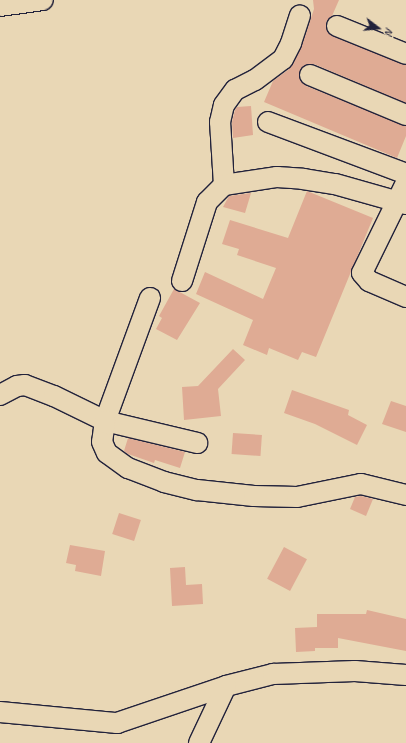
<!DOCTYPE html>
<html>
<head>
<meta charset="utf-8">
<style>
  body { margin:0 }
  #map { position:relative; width:406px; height:743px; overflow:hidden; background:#e9d7b5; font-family:Caveat,sans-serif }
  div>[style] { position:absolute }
  .building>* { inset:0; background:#dfab94; transform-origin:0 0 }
  .roads { filter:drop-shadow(1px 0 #22223b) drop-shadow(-1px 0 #22223b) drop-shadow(0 1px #22223b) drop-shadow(0 -1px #22223b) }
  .minor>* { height:20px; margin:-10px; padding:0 10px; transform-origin:10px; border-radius:10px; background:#e9d7b5 }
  span { translate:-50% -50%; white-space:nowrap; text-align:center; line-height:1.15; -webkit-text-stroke:3px #e9d7b5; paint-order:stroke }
  .north { position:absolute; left:358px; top:8px; width:40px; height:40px; -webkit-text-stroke:3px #e9d7b5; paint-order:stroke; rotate:106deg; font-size:11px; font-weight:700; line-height:16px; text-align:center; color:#22223b }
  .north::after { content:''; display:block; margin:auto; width:14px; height:18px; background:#22223b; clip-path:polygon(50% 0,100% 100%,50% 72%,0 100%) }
</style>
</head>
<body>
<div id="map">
  <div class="building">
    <i style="clip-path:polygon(313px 0,339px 0,332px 16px,326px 22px,326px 28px,332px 36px,406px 65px,406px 103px,314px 64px,303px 66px,299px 76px,306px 86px,406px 126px,406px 136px,397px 158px,264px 102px,273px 81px,288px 70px,301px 48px,314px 9px)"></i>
    <i style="clip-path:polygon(251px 106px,253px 135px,233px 138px,232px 122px,235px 110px,237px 107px)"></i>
    <i style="clip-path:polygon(307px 191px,373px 218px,316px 357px,302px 352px,298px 360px,269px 348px,267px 355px,243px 345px,253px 320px,196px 294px,205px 272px,263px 299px,276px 268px,237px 255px,239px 249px,222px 244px,230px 220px,288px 238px)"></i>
    <i style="clip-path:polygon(251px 193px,245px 213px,223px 207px,229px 196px)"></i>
    <i style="clip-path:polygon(174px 289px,200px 303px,177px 340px,156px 329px,162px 318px,159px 316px)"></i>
    <i style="clip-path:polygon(233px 349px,245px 360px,218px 389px,221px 416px,184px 420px,182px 387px,198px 386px)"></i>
    <i style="clip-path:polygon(292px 390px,349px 410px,348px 415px,367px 425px,357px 445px,315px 424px,284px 413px)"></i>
    <i style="clip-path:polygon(391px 401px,406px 406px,406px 432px,382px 424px)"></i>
    <i style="left:233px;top:433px;width:29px;height:21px;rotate:4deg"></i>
    <i style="clip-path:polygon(128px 438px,185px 452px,180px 468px,155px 460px,154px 463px,128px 454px,124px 451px)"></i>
    <i style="clip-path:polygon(361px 496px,373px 499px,366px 516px,350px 509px,355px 497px)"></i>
    <i style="left:119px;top:513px;width:23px;height:22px;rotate:18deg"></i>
    <i style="clip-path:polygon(70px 545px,105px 551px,101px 576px,75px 571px,76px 565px,66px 563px)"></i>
    <i style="left:284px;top:547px;width:26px;height:36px;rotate:28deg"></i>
    <i style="clip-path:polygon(185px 567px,186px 585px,202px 584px,203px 604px,172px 606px,170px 568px)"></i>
    <i style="clip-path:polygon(367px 610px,406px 619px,406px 651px,338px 638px,338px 648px,315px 648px,315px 651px,296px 652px,295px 628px,317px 627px,317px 614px,366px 614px)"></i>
  </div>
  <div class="roads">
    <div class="minor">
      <i style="left:0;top:6px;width:43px;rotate:-7.9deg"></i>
      <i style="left:337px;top:26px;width:74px;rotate:22.1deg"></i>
      <i style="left:310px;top:75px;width:104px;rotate:22.6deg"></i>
      <i style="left:268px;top:122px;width:147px;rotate:20.6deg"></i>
      <i style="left:406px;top:183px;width:100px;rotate:116.1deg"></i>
      <i style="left:362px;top:273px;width:11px;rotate:49deg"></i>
      <i style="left:369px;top:281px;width:40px;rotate:23.4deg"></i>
      <i style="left:224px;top:185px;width:63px;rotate:-93.6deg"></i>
      <i style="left:220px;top:122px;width:17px;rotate:-77deg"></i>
      <i style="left:224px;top:105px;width:19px;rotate:-54deg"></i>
      <i style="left:235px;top:90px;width:22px;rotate:-27deg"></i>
      <i style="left:255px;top:80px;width:35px;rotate:-37deg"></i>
      <i style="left:283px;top:59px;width:18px;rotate:-63deg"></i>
      <i style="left:291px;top:43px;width:29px;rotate:-72deg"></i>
      <i style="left:182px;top:281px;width:83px;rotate:-72.4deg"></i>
      <i style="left:207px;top:202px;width:24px;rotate:-45deg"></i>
      <i style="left:224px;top:185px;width:54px;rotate:-8.6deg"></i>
      <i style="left:277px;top:177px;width:26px;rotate:4deg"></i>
      <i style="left:303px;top:179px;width:32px;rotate:9deg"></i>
      <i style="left:335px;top:184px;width:74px;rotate:15.7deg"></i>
      <i style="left:150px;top:298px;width:131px;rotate:110.1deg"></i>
      <i style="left:105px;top:421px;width:95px;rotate:13.4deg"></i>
      <i style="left:0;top:395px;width:19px;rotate:-28deg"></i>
      <i style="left:17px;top:386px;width:8px;rotate:-7deg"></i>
      <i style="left:25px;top:385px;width:31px;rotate:21deg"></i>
      <i style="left:54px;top:396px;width:57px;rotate:26.1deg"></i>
      <i style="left:105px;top:421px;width:21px;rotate:98deg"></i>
      <i style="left:102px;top:442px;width:12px;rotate:66deg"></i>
      <i style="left:107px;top:453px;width:26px;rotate:36deg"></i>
      <i style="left:128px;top:468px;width:39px;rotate:21deg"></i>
      <i style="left:164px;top:482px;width:34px;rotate:14deg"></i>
      <i style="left:197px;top:490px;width:57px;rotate:6deg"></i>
      <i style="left:254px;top:496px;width:43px;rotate:1.3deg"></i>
      <i style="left:297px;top:497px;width:65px;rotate:-11.5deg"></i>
      <i style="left:361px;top:484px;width:46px;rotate:13.7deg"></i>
      <i style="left:0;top:712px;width:118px;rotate:5.4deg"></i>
      <i style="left:117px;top:723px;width:115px;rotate:-18.7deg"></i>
      <i style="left:226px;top:686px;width:49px;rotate:-14.3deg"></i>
      <i style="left:273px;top:674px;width:82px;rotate:-2.1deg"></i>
      <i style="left:355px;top:671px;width:51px;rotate:4.5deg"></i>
      <i style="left:199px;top:743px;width:63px;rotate:-64.7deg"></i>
    </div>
  </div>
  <div class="north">N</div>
</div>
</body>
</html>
